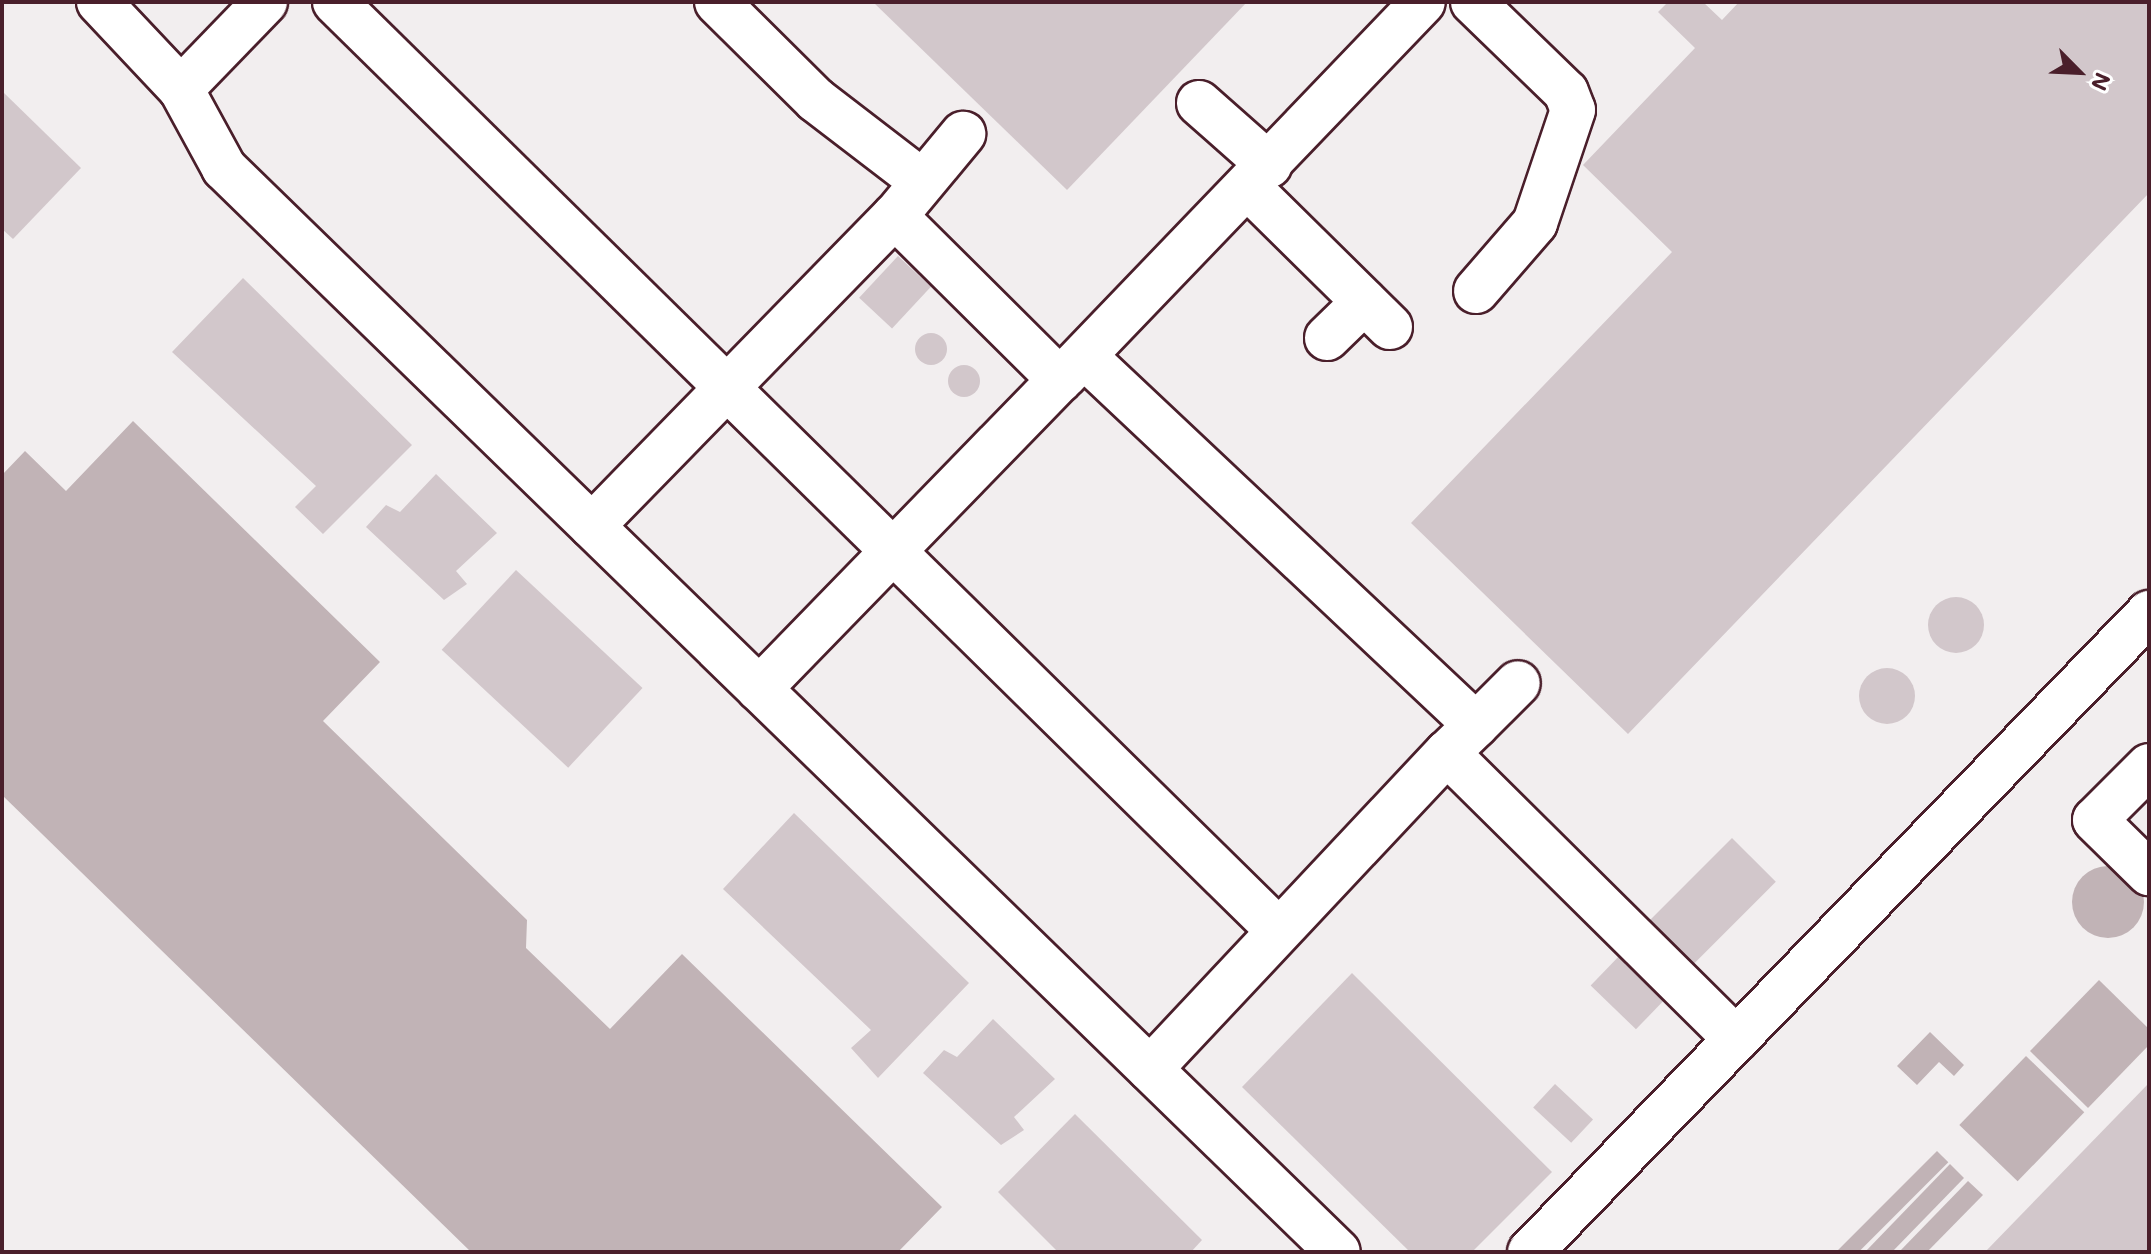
<!DOCTYPE html>
<html>
<head>
<meta charset="utf-8">
<style>
  body { margin:0 }
  #map { position:relative; width:2151px; height:1254px; overflow:hidden; background:#fff; font-family:Mali,sans-serif }
  div>[style] { position:absolute }
  .built>* { inset:0; background:#f2eeef; transform-origin:0 0 }
  .water>* { inset:0; background:#c1b3b6; transform-origin:0 0 }
  .round { border-radius:50% }
  .building>* { inset:0; background:#d2c7cb; transform-origin:0 0 }
  .roads { filter:drop-shadow(2px 0 #4a1f2b) drop-shadow(-2px 0 #4a1f2b) drop-shadow(0 2px #4a1f2b) drop-shadow(0 -2px #4a1f2b) }
  .minor>* { height:44px; margin:-22px; padding:0 22px; transform-origin:22px; border-radius:22px; background:#fff }
  span { translate:-50% -50%; white-space:nowrap; text-align:center; line-height:1.15; -webkit-text-stroke:7px #fff; paint-order:stroke }
  .frame { position:absolute; inset:0; border:4px solid #4a1f2b; pointer-events:none }
  .north { position:absolute; left:2039px; top:32px; width:80px; height:80px; -webkit-text-stroke:6px #fff; paint-order:stroke; rotate:114deg; font-size:22px; font-weight:700; line-height:32px; text-align:center; color:#4a1f2b }
  .north::after { content:''; display:block; margin:auto; width:28px; height:36px; background:#4a1f2b; clip-path:polygon(50% 0,100% 100%,50% 72%,0 100%) }
</style>
</head>
<body>
<div id="map">
  <div class="built">
    <i style="left:2px;top:2px;width:2147px;height:1250px"></i>
  </div>
  <div class="water">
    <i style="clip-path:polygon(133px 421px,380px 662px,323px 721px,527px 920px,526px 948px,610px 1029px,682px 954px,942px 1207px,898px 1252px,471px 1252px,2px 795px,2px 475px,25px 451px,66px 491px)"></i>
    <i class="round" style="left:2072px;top:866px;width:72px;height:72px"></i>
    <i style="clip-path:polygon(2099px 980px,2149px 1029px,2149px 1045px,2088px 1108px,2030px 1051px)"></i>
    <i style="clip-path:polygon(1930px 1032px,1964px 1065px,1954px 1076px,1939px 1062px,1917px 1085px,1897px 1066px)"></i>
    <i style="left:2026px;top:1056px;width:81px;height:96px;rotate:44deg"></i>
    <i style="left:1937px;top:1151px;width:16px;height:141px;rotate:45deg"></i>
    <i style="clip-path:polygon(1950px 1164px,1964px 1178px,1892px 1252px,1865px 1252px)"></i>
    <i style="clip-path:polygon(1968px 1181px,1983px 1195px,1927px 1252px,1899px 1252px)"></i>
  </div>
  <div class="building">
    <i style="clip-path:polygon(873px 2px,1247px 2px,1067px 190px)"></i>
    <i style="clip-path:polygon(1668px 2px,1703px 2px,1722px 20px,1739px 2px,2149px 2px,2149px 193px,1628px 734px,1411px 523px,1672px 252px,1583px 165px,1695px 48px,1658px 12px)"></i>
    <i style="clip-path:polygon(2px 91px,81px 168px,13px 239px,2px 229px)"></i>
    <i style="left:898px;top:256px;width:45px;height:57px;rotate:43deg"></i>
    <i style="clip-path:polygon(243px 278px,412px 445px,323px 534px,295px 507px,316px 486px,172px 352px)"></i>
    <i class="round" style="left:915px;top:333px;width:32px;height:32px"></i>
    <i class="round" style="left:948px;top:365px;width:32px;height:32px"></i>
    <i style="clip-path:polygon(436px 474px,497px 533px,456px 571px,467px 584px,444px 600px,366px 527px,386px 505px,400px 512px)"></i>
    <i style="left:516px;top:570px;width:173px;height:109px;rotate:43deg"></i>
    <i class="round" style="left:1928px;top:597px;width:56px;height:56px"></i>
    <i class="round" style="left:1859px;top:668px;width:56px;height:56px"></i>
    <i style="clip-path:polygon(794px 813px,969px 983px,878px 1078px,851px 1048px,871px 1030px,723px 889px)"></i>
    <i style="left:1732px;top:838px;width:62px;height:130px;rotate:45deg"></i>
    <i style="left:1624px;top:951px;width:63px;height:48px;rotate:44deg"></i>
    <i style="clip-path:polygon(1352px 973px,1552px 1172px,1472px 1252px,1410px 1252px,1242px 1087px)"></i>
    <i style="clip-path:polygon(993px 1019px,1055px 1079px,1014px 1117px,1024px 1130px,1001px 1145px,923px 1073px,944px 1050px,957px 1057px)"></i>
    <i style="clip-path:polygon(2149px 1083px,2149px 1252px,1985px 1252px)"></i>
    <i style="left:1555px;top:1084px;width:52px;height:32px;rotate:43deg"></i>
    <i style="clip-path:polygon(1075px 1114px,1202px 1240px,1191px 1252px,1058px 1252px,998px 1192px)"></i>
  </div>
  <div class="roads">
    <div class="minor">
      <i style="left:99px;top:2px;width:120px;rotate:46.7deg"></i>
      <i style="left:181px;top:89px;width:90px;rotate:61.4deg"></i>
      <i style="left:224px;top:168px;width:1554px;rotate:44.22deg"></i>
      <i style="left:335px;top:2px;width:1324px;rotate:44.54deg"></i>
      <i style="left:717px;top:2px;width:139px;rotate:44.7deg"></i>
      <i style="left:816px;top:100px;width:130px;rotate:37.5deg"></i>
      <i style="left:1473px;top:2px;width:129px;rotate:44.1deg"></i>
      <i style="left:1566px;top:92px;width:19px;rotate:69deg"></i>
      <i style="left:1573px;top:110px;width:119px;rotate:108.6deg"></i>
      <i style="left:1535px;top:223px;width:90px;rotate:130.9deg"></i>
      <i style="left:181px;top:89px;width:121px;rotate:-46deg"></i>
      <i style="left:1199px;top:103px;width:94px;rotate:41.5deg"></i>
      <i style="left:1249px;top:188px;width:198px;rotate:44.6deg"></i>
      <i style="left:1327px;top:338px;width:52px;rotate:-44.2deg"></i>
      <i style="left:1084px;top:356px;width:538px;rotate:43.27deg"></i>
      <i style="left:1476px;top:725px;width:40px;rotate:136deg"></i>
      <i style="left:1064px;top:376px;width:518px;rotate:-46.17deg"></i>
      <i style="left:592px;top:526px;width:433px;rotate:-45.7deg"></i>
      <i style="left:895px;top:216px;width:107px;rotate:-50.3deg"></i>
      <i style="left:759px;top:689px;width:431px;rotate:-45.8deg"></i>
      <i style="left:1060px;top:380px;width:233px;rotate:-135.2deg"></i>
      <i style="left:1476px;top:725px;width:59px;rotate:-45deg"></i>
      <i style="left:2149px;top:766px;width:76px;rotate:135deg"></i>
      <i style="left:2095px;top:820px;width:76px;rotate:44.5deg"></i>
      <i style="left:1150px;top:1069px;width:434px;rotate:-46.8deg"></i>
      <i style="left:1447px;top:753px;width:407px;rotate:44.7deg"></i>
      <i style="left:1530px;top:1252px;width:890px;rotate:-45.91deg"></i>
    </div>
  </div>
  <div class="frame"></div>
  <div class="north">N</div>
</div>
</body>
</html>
